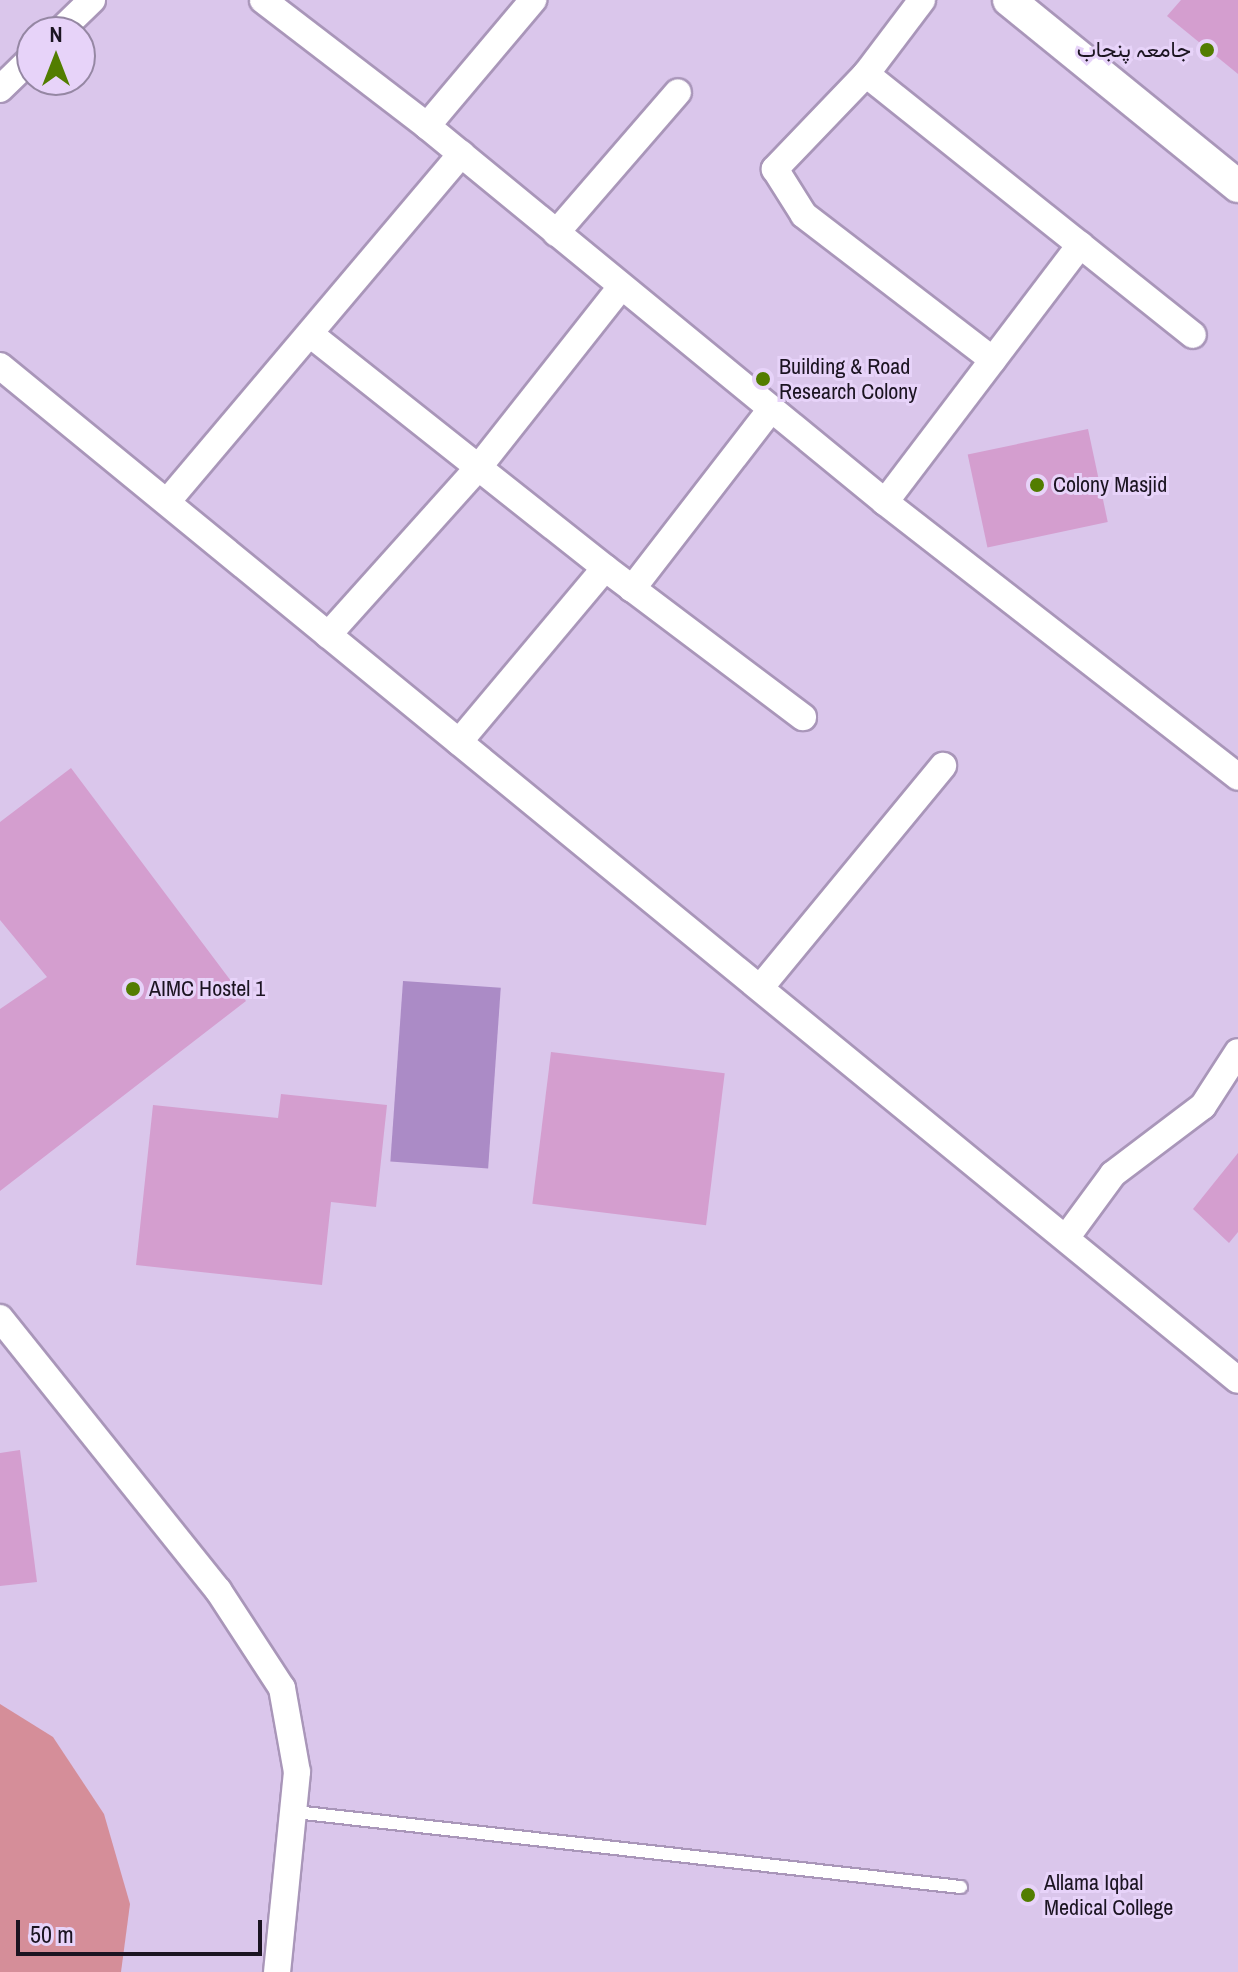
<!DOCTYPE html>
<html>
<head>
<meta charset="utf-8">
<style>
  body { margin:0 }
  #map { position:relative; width:1238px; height:1972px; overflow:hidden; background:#dac6eb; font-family:"Archivo Narrow",Vazirmatn,sans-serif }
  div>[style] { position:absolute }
  .green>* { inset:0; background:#d58e99 }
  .water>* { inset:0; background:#ab8bc6; transform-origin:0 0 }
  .building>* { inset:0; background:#d49ecf; transform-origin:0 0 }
  .roads { filter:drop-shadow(2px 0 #a996b9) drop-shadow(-2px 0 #a996b9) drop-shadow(0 2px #a996b9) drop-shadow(0 -2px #a996b9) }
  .service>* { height:12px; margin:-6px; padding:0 6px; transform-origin:6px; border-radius:6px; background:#fff }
  .minor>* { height:26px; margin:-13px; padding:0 13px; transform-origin:13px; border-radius:13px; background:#fff }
  .tertiary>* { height:32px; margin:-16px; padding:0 16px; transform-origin:16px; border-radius:16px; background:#fff }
  .dots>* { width:22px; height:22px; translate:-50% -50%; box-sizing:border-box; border:4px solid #e7d3f9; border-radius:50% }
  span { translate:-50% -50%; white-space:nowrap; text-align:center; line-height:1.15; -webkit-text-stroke:6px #e7d3f9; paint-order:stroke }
  .poi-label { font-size:22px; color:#1b1421 }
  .right { translate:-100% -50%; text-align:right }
  .left { translate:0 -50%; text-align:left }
  .north { position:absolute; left:16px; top:16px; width:80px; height:80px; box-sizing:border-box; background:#e7d3f9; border:2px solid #9587a3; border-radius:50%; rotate:0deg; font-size:22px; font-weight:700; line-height:32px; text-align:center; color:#1b1421 }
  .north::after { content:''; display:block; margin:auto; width:28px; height:36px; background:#527d00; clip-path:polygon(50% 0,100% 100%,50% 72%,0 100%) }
  .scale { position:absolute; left:16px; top:1920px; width:246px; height:36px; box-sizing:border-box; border:4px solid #1b1421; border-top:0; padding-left:10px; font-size:24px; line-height:28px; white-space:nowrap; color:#1b1421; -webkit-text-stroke:6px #e7d3f9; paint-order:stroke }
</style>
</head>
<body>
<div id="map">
  <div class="green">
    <i style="clip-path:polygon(0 1704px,53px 1737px,104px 1814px,130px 1904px,121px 1972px,0 1972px)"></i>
  </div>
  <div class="water">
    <i style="left:403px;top:981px;width:98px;height:181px;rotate:4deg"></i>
  </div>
  <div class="building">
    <i style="clip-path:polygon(1181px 0,1238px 0,1238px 74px,1167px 16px)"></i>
    <i style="left:1088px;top:429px;width:95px;height:123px;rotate:78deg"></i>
    <i style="clip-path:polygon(71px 768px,246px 1001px,0 1191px,0 1009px,47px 977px,0 920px,0 822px)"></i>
    <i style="left:551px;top:1052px;width:175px;height:153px;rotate:7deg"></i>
    <i style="clip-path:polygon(281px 1094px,387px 1105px,376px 1207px,331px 1202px,322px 1285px,136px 1265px,153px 1105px,278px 1118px)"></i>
    <i style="clip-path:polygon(1238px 1153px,1238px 1232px,1229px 1243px,1193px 1209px)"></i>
    <i style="clip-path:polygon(20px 1450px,37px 1582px,0 1586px,0 1453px)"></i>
  </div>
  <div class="roads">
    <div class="service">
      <i style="left:295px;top:1812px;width:670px;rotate:6.43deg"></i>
    </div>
    <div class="minor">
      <i style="left:263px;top:0;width:207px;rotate:37.5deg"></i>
      <i style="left:427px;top:126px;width:593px;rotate:39.38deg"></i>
      <i style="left:885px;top:502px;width:447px;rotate:37.9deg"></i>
      <i style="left:922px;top:0;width:93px;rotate:127.1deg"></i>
      <i style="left:866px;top:74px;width:418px;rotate:38.6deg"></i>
      <i style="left:59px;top:32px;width:46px;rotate:-44.1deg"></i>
      <i style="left:866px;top:74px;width:132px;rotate:133.8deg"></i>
      <i style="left:775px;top:169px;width:54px;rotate:57.8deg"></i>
      <i style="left:804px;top:215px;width:238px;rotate:37.5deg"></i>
      <i style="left:0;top:89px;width:45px;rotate:-44.1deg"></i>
      <i style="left:427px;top:126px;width:165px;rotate:-49.9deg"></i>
      <i style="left:556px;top:233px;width:186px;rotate:-49.1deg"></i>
      <i style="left:310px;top:334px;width:377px;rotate:38.4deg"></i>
      <i style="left:605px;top:568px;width:248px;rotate:37deg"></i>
      <i style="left:0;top:366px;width:1600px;rotate:39.32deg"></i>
      <i style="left:167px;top:502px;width:456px;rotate:-49.8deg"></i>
      <i style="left:885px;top:502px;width:323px;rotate:-52.8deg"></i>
      <i style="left:632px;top:589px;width:227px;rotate:-52.3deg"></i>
      <i style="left:328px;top:635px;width:224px;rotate:-48.1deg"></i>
      <i style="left:478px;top:468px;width:231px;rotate:-51.7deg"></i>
      <i style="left:459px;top:742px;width:227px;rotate:-50deg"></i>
      <i style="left:760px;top:988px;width:288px;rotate:-50.5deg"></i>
      <i style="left:1066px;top:1238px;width:79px;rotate:-53.7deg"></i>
      <i style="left:1113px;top:1174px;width:113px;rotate:-37.1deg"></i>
      <i style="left:1203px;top:1106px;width:64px;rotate:-57.1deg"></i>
      <i style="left:0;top:1318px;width:349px;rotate:51.3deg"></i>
      <i style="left:218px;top:1590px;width:117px;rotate:56.9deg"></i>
      <i style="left:282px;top:1688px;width:85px;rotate:79.9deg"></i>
      <i style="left:297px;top:1772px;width:201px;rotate:95.7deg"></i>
    </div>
    <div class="tertiary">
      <i style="left:1009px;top:0;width:295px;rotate:39.1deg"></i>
    </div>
  </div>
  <div class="dots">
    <i style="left:1207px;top:50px;background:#527d00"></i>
    <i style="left:763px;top:379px;background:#527d00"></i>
    <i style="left:1037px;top:485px;background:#527d00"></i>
    <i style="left:133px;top:989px;background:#527d00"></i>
    <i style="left:1028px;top:1895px;background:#527d00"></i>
  </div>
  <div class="poi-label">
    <span class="right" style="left:1191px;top:50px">جامعہ پنجاب</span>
    <span class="left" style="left:779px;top:379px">Building &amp; Road<br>Research Colony</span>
    <span class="left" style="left:1053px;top:485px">Colony Masjid</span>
    <span class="left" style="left:149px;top:989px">AIMC Hostel 1</span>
    <span class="left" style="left:1044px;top:1895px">Allama Iqbal<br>Medical College</span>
  </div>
  <div class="north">N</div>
  <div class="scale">50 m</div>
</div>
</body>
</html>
